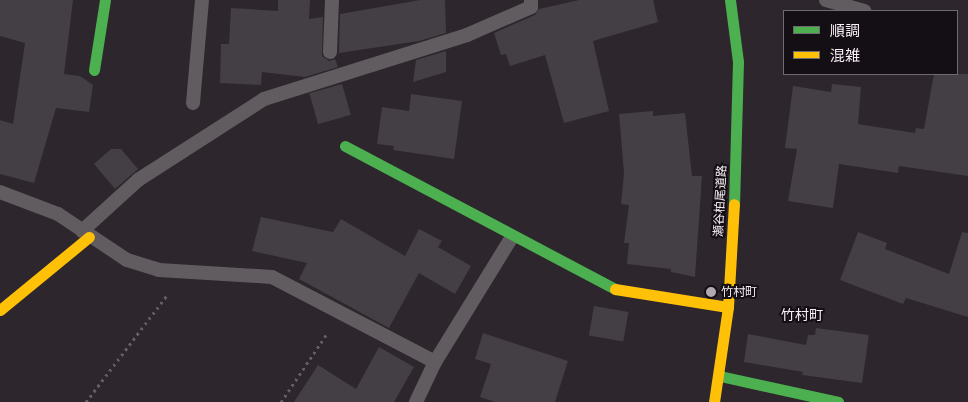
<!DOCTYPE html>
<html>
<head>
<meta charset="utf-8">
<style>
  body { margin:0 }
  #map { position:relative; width:968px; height:402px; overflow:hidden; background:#2d262c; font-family:"Golos Text","Noto Sans JP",sans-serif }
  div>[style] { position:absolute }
  .building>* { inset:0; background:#443f44; transform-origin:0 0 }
  .path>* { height:3px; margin-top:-1.5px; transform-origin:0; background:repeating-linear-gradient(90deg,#636062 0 2.5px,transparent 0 6.5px) }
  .lane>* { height:14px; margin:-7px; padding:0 7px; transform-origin:7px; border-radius:7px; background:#605c5f }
  .fast>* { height:11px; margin:-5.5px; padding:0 5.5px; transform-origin:5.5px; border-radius:5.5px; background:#4caf50 }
  .slow>* { height:11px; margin:-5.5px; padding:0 5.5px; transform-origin:5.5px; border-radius:5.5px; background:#ffc107 }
  .dots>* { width:14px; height:14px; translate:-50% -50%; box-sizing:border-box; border:2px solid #140f14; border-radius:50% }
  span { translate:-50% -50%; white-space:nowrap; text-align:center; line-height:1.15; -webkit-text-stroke:4px #140f14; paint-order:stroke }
  .street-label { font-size:12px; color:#f9f0f7 }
  .poi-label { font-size:12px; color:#f9f0f7 }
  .left { translate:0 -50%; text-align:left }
  .neighbourhood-label { font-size:14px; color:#f9f0f7 }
  .legend { position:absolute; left:783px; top:10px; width:175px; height:65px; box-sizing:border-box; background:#140f14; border:1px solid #70696f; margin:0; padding:6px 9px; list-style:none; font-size:15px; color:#f9f0f7 }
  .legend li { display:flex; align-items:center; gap:10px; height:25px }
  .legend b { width:25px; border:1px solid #70696f }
</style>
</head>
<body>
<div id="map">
  <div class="building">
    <i style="clip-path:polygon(0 0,73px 0,64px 74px,80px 76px,93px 85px,89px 112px,56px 108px,34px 183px,0 174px,0 120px,13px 124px,25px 43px,0 36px)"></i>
    <i style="clip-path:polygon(278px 0,310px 0,309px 19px,323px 17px,322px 56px,329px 61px,335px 59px,338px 67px,305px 77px,262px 72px,261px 85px,220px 83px,221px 44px,229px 44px,231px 8px,278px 11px)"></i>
    <i style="clip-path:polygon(420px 0,445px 0,446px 33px,419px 41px,339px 53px,340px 14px)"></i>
    <i style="clip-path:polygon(579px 0,653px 0,658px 22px,593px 41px,609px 111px,564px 123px,545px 55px,510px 66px,506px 54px,501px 55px,494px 33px,535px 15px,539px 9px)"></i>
    <i style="clip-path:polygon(446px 51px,446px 72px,413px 82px,416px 60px)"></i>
    <i style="clip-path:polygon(934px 74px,968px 74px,968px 176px,899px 166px,898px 173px,839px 164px,833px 208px,788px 201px,797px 149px,785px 148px,793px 86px,831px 92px,832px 84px,861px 87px,858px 124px,915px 133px,916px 128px,924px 129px)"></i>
    <i style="left:342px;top:84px;width:32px;height:34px;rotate:74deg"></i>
    <i style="clip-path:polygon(411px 94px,462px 101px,454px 159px,393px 150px,394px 146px,377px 144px,382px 107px,409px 111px)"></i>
    <i style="clip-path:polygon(653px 111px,653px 116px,685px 113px,692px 176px,702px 176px,695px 277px,671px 272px,671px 269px,627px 264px,629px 243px,624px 243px,629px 205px,621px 204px,624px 173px,619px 114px)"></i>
    <i style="clip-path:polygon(111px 149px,121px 149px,138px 169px,115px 189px,94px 164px)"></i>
    <i style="clip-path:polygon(261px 217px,333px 232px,341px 219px,405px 256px,419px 229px,442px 241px,438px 247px,471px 266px,455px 294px,419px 273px,389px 328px,299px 279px,307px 263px,252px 251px)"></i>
    <i style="clip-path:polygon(858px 232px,887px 243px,885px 249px,949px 274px,962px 232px,968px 233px,968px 317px,906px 298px,903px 304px,840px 280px)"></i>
    <i style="left:594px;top:306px;width:35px;height:30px;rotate:10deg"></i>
    <i style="clip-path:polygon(816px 328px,869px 335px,862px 383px,802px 375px,803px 372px,744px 362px,748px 334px,806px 345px,808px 335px,815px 335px)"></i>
    <i style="clip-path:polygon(483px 333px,568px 361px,555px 402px,495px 402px,480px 397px,491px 364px,475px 359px)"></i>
    <i style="clip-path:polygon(379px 347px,414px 367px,394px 402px,294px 402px,318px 365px,356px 389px)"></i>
  </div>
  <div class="path">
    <i style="left:86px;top:402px;width:136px;rotate:-52.8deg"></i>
    <i style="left:281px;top:402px;width:84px;rotate:-56.1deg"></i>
  </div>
  <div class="lane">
    <i style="left:826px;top:0;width:40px;rotate:16deg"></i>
    <i style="left:330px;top:52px;width:52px;rotate:-87.8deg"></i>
    <i style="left:193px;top:103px;width:103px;rotate:-85deg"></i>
    <i style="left:0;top:192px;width:62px;rotate:20.8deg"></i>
    <i style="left:58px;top:214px;width:83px;rotate:33.7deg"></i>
    <i style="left:127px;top:260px;width:34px;rotate:17deg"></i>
    <i style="left:159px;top:270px;width:113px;rotate:3.5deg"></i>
    <i style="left:272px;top:277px;width:184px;rotate:27.5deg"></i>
    <i style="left:82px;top:231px;width:76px;rotate:-42.3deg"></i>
    <i style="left:138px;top:180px;width:150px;rotate:-32.7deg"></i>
    <i style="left:264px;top:99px;width:213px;rotate:-17.5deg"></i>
    <i style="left:467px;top:35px;width:70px;rotate:-23.6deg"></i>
    <i style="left:531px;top:7px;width:7px;rotate:-90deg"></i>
    <i style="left:416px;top:402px;width:44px;rotate:-64.6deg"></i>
    <i style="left:435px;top:362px;width:147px;rotate:-58.4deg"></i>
  </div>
  <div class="fast">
    <i style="left:730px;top:0;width:63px;rotate:82.6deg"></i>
    <i style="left:738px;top:62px;width:142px;rotate:91.6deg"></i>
    <i style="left:94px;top:70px;width:71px;rotate:-81.1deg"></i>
    <i style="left:345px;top:146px;width:306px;rotate:27.9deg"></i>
    <i style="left:720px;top:376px;width:121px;rotate:12.4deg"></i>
  </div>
  <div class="slow">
    <i style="left:615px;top:289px;width:114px;rotate:9.1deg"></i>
    <i style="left:0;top:310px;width:115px;rotate:-39.4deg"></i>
    <i style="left:714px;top:402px;width:96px;rotate:-81.6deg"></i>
    <i style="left:728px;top:307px;width:103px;rotate:-86.7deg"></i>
  </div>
  <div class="dots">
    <i style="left:711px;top:292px;background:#b2a9b0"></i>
  </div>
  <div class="street-label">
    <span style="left:720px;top:201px;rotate:-87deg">瀬谷柏尾道路</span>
  </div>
  <div class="poi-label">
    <span class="left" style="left:721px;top:292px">竹村町</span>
  </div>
  <div class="neighbourhood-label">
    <span style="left:802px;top:315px">竹村町</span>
  </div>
  <ul class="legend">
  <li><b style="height:6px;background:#4caf50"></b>順調</li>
  <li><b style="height:6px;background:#ffc107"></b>混雑</li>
  </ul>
</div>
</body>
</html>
